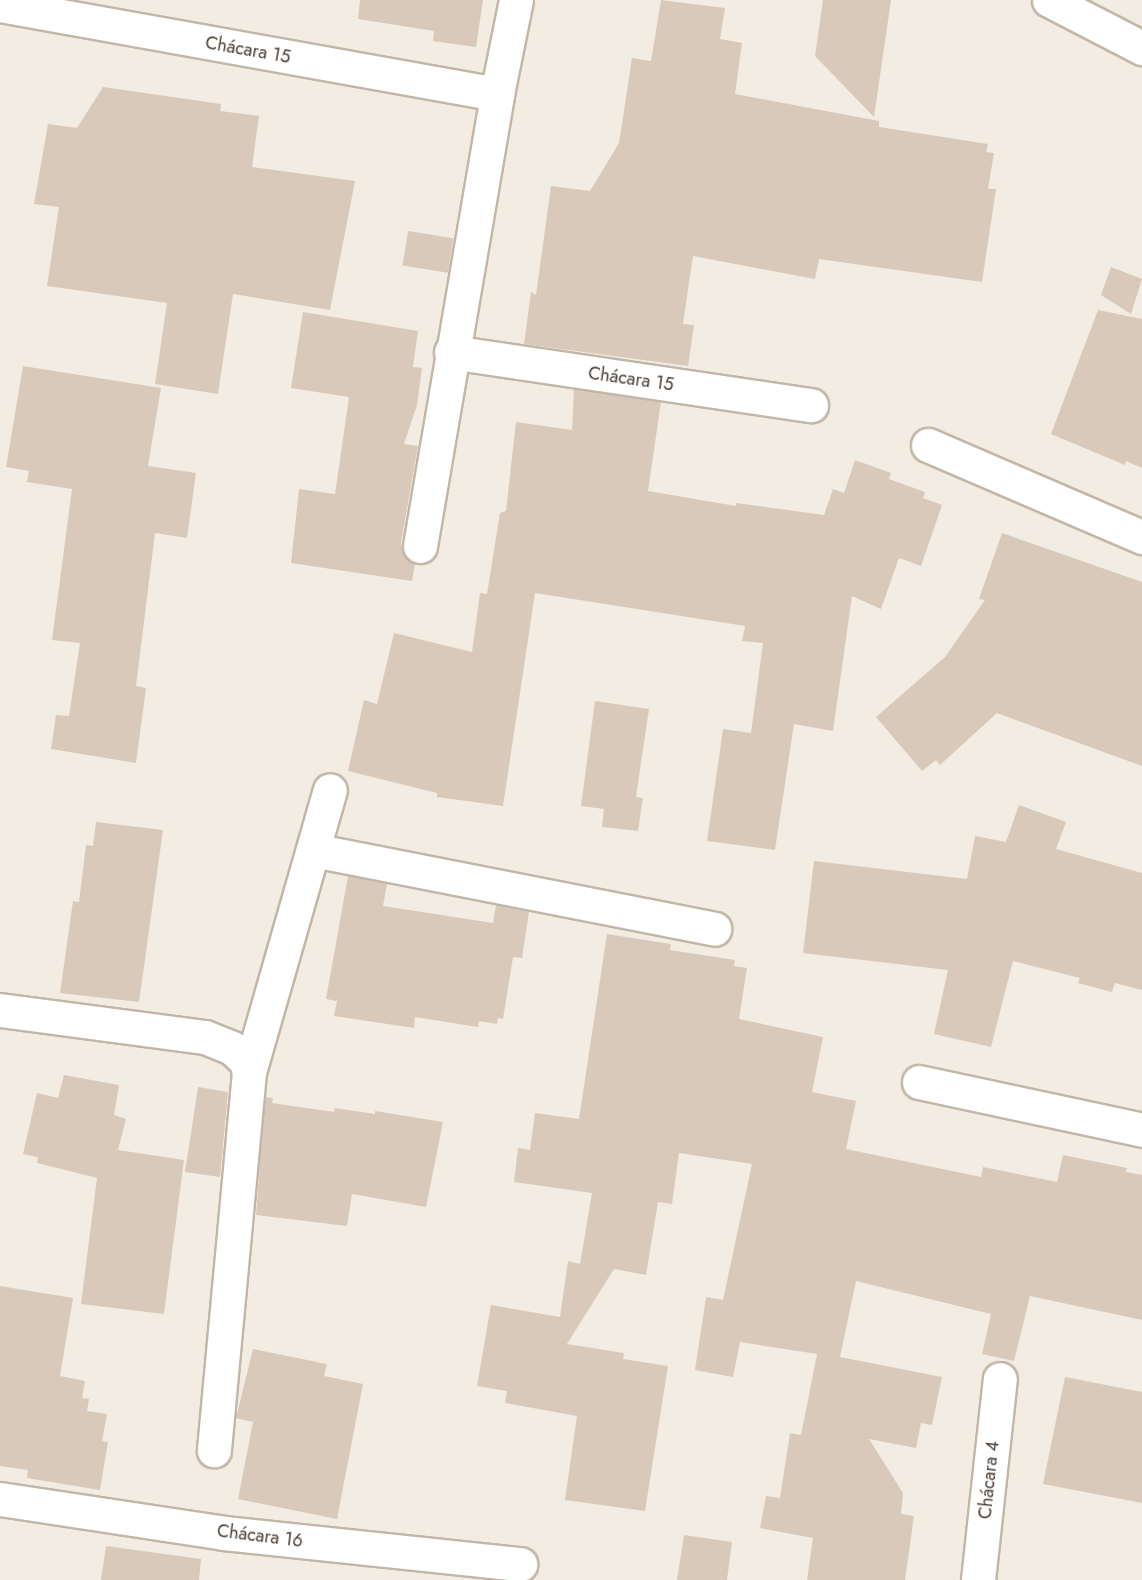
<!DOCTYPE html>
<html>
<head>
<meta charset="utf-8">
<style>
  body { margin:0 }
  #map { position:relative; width:1142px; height:1580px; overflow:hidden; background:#f3ece3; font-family:Jost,sans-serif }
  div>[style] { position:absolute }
  .building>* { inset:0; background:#d9c9ba; transform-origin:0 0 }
  .roads { filter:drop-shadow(2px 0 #c2b6a8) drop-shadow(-2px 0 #c2b6a8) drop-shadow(0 2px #c2b6a8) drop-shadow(0 -2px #c2b6a8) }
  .street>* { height:33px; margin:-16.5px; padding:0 16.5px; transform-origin:16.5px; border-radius:16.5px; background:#fff }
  span { translate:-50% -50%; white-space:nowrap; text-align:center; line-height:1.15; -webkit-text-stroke:5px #fff; paint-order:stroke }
  .street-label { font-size:18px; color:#463c33 }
</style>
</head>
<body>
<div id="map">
  <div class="building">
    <i style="clip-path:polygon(360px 0,483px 0,476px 47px,433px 41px,434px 31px,358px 19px)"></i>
    <i style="clip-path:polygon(661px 0,725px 8px,720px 39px,742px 43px,735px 94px,879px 121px,879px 127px,988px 144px,986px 152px,994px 153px,988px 189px,996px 189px,982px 282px,819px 259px,815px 279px,693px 256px,683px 324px,694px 325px,688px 366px,524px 344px,531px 292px,536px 295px,551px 186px,590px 191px,619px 143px,632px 58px,651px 61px)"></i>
    <i style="clip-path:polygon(823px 0,891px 0,874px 117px,815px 56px)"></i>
    <i style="clip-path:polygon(103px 87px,221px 104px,220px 111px,259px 116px,252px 167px,355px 181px,330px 310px,233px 294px,218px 394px,155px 384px,167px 303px,47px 286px,59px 207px,34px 204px,48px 124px,77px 128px)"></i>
    <i style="left:408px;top:231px;width:46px;height:35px;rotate:9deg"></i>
    <i style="clip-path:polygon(1111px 267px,1142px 279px,1131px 314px,1101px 295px)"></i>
    <i style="clip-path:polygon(1098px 310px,1142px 319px,1142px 468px,1126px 461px,1125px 465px,1051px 434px)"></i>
    <i style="clip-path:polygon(303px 312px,418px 331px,413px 367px,422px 368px,417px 405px,404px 444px,418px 446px,401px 543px,403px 553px,415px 564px,412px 581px,291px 563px,299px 489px,335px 494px,349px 397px,291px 388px)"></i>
    <i style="clip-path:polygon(23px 366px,161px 388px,148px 466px,196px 473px,187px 538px,155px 533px,136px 686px,146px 688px,136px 763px,51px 749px,56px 715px,69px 716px,80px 643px,52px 640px,72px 489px,27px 482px,29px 471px,6px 467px)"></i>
    <i style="clip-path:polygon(574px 389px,661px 402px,648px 491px,736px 506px,736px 503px,824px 515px,833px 489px,844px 493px,855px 460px,891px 473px,889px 479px,925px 492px,923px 498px,942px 505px,921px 566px,899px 558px,881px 609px,852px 596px,833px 731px,794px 724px,775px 850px,707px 841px,723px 729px,751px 733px,763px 643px,742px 641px,745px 626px,535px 593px,503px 806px,437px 797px,437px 793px,348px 771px,364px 700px,377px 704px,394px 633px,472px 652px,480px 593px,487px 594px,500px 513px,506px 511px,516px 422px,572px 430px)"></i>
    <i style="clip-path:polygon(1002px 533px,1142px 582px,1142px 766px,997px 713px,940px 765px,936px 760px,922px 771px,876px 717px,945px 657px,971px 620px,985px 600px,979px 599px)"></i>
    <i style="clip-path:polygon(595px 701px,649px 709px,636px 797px,643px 798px,638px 831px,602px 827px,604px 809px,581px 806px)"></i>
    <i style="clip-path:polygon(1019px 805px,1066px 822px,1056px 849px,1142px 873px,1142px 990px,1115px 983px,1112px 992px,1078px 983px,1080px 978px,1013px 961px,991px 1047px,934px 1034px,948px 970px,803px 953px,814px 861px,967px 879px,975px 836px,1006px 842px)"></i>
    <i style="clip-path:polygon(96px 822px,163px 830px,139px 1002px,60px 993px,73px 901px,79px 902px,86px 845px,93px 846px)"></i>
    <i style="clip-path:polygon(348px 876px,387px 884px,383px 906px,493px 923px,496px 905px,529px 912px,522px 958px,513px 957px,503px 1019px,498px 1018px,497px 1024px,479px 1021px,478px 1027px,415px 1017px,414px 1028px,334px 1016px,337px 1001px,326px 999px)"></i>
    <i style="clip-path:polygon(607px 934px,671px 944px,670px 950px,735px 960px,734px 966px,747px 968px,739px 1019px,823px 1037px,812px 1092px,856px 1101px,846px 1149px,981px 1177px,983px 1167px,1057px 1182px,1063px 1155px,1127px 1168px,1126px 1172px,1142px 1175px,1142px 1320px,1030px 1296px,1014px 1361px,982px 1354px,991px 1314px,856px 1281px,840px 1357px,942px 1377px,932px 1425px,921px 1423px,916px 1448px,869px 1439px,903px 1493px,901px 1514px,914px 1516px,905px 1580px,807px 1580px,813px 1538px,760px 1528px,766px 1496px,780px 1498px,790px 1433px,801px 1435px,817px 1354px,740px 1342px,733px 1377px,695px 1370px,706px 1297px,723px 1300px,752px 1164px,679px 1153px,672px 1204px,658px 1202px,646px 1275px,614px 1269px,567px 1344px,624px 1353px,623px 1359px,668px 1366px,645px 1511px,565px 1500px,577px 1416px,505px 1403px,507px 1391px,477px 1386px,491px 1305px,560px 1317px,568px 1261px,580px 1264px,592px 1193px,514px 1182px,518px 1148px,530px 1150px,535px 1113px,579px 1119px)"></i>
    <i style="clip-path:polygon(64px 1075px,119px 1085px,114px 1115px,126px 1119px,118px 1150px,184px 1160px,164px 1314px,81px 1304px,97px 1178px,37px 1163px,38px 1157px,23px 1154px,37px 1093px,58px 1098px)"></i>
    <i style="clip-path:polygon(198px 1087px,228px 1092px,220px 1177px,185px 1172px)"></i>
    <i style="clip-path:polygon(265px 1097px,273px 1098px,272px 1103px,334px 1112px,335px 1108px,375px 1114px,375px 1111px,443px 1122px,426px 1207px,352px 1194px,347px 1226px,256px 1215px)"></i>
    <i style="clip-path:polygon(0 1286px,73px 1298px,60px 1376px,85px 1381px,82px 1398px,89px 1399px,87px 1411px,107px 1414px,102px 1441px,108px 1442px,100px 1490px,27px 1478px,28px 1470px,0 1466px)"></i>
    <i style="clip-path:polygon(253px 1349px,327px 1364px,324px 1376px,363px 1384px,337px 1519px,238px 1499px,253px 1422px,236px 1418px)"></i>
    <i style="clip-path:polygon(1065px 1377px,1142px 1392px,1142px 1503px,1043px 1484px)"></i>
    <i style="clip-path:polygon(684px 1535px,732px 1542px,727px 1580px,677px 1580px)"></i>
    <i style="clip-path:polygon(106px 1546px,201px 1559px,199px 1580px,101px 1580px)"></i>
  </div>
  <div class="roads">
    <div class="street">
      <i style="left:1049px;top:0;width:105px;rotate:27.3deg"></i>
      <i style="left:0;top:5px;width:505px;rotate:10.15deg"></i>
      <i style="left:497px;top:94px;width:96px;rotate:-78.6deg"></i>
      <i style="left:451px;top:352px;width:364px;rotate:8.4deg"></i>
      <i style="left:928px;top:445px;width:233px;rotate:23.3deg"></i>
      <i style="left:420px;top:546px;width:459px;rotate:-80.3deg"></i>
      <i style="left:313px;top:850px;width:409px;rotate:11.1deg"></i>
      <i style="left:0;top:1010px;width:207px;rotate:7.5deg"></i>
      <i style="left:205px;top:1037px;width:29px;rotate:22deg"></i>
      <i style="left:232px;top:1048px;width:19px;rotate:43deg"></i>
      <i style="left:246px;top:1061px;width:11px;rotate:75deg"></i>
      <i style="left:249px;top:1072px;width:380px;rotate:95.3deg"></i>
      <i style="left:249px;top:1072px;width:293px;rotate:-74deg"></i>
      <i style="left:919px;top:1082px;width:228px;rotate:12.1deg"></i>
      <i style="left:0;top:1499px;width:227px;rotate:8.6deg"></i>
      <i style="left:224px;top:1533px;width:298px;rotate:6deg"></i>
      <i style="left:978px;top:1580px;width:202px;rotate:-83.8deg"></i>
    </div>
  </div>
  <div class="street-label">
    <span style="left:248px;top:50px;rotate:10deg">Chácara 15</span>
    <span style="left:631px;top:379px;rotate:8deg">Chácara 15</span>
    <span style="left:989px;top:1480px;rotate:-84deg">Chácara 4</span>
    <span style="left:260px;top:1536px;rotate:7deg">Chácara 16</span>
  </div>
</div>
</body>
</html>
